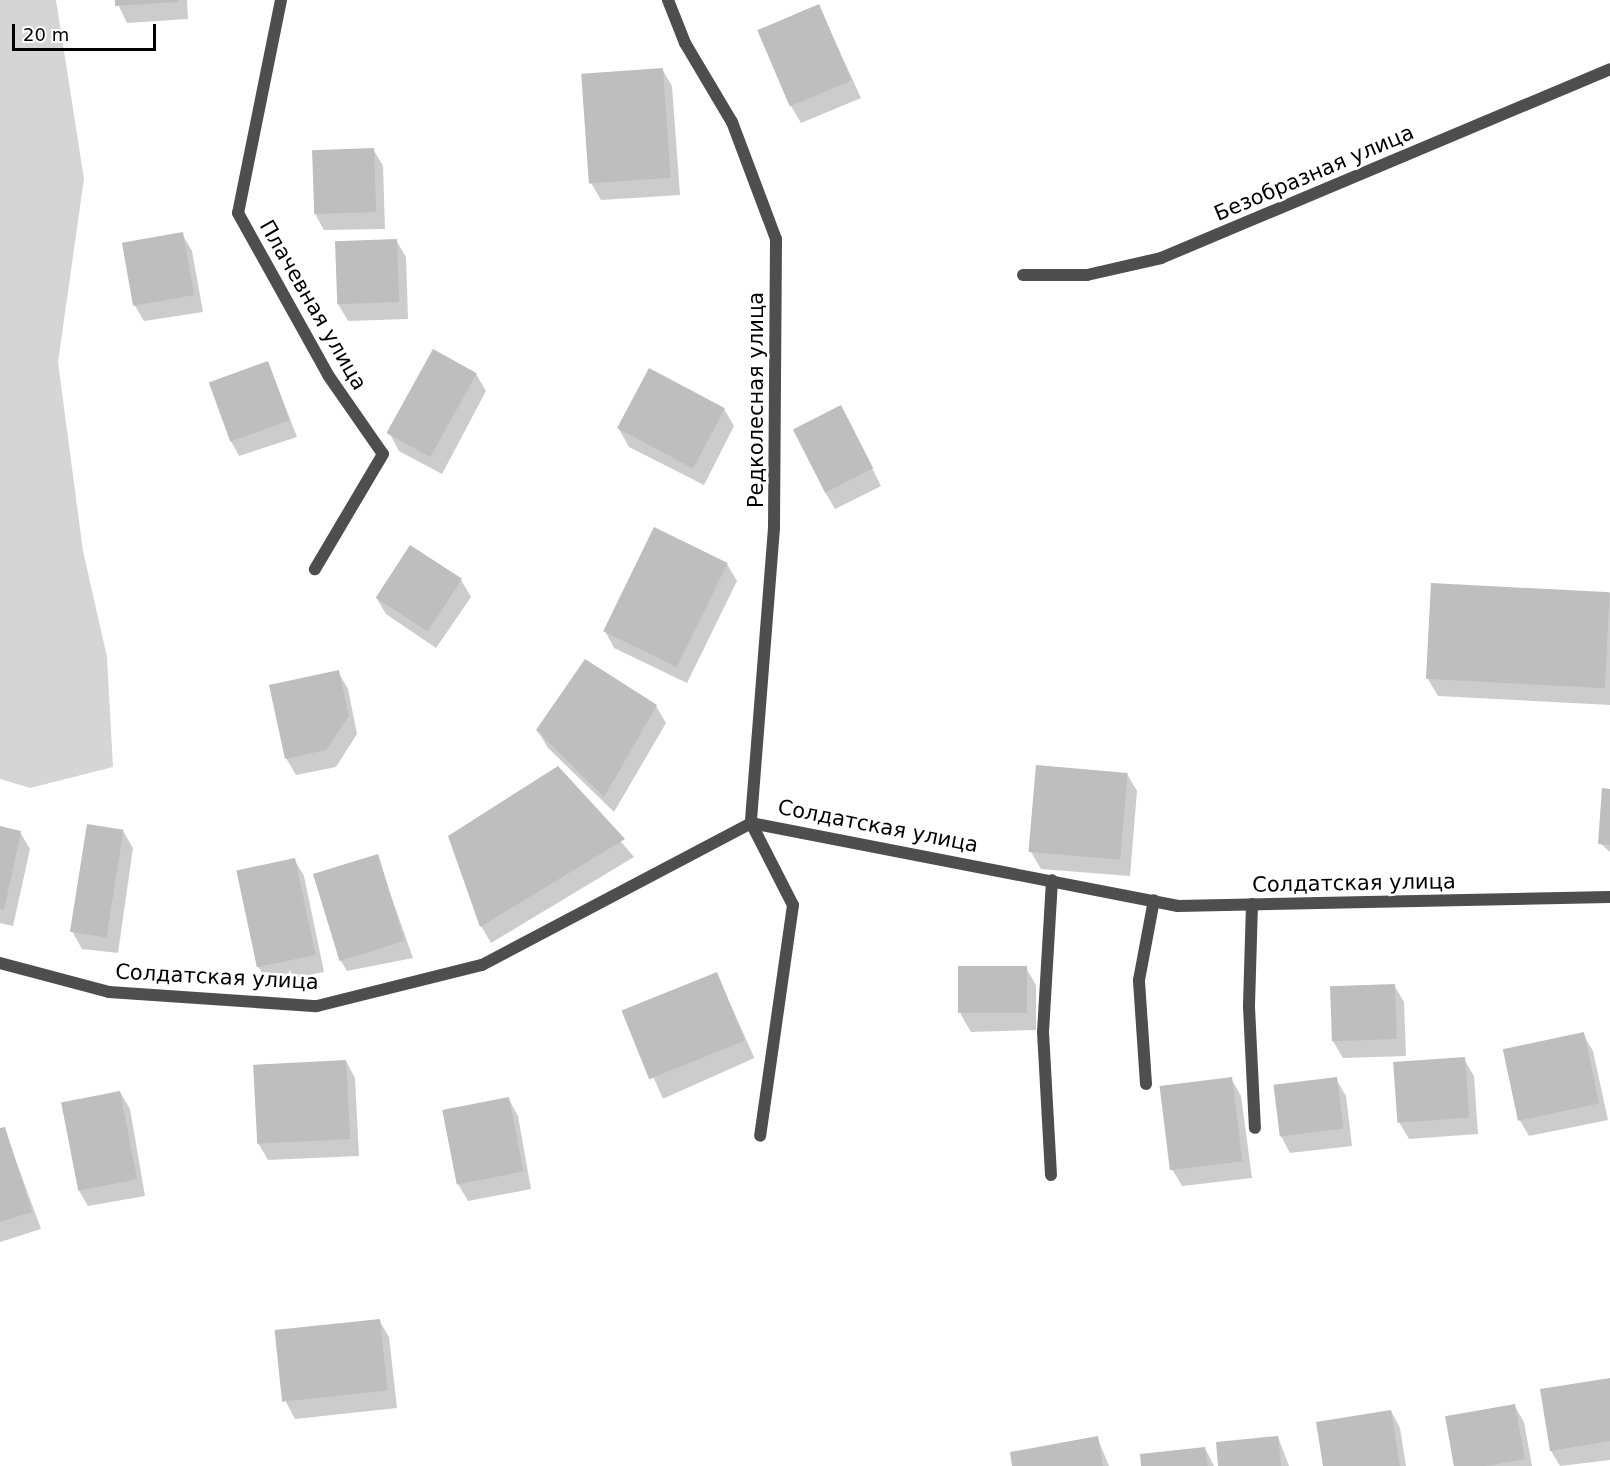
<!DOCTYPE html>
<html>
<head>
<meta charset="utf-8">
<style>
  body { margin:0 }
  #map { position:relative; width:1610px; height:1466px; overflow:hidden; background:#fff; font-family:"DejaVu Sans",sans-serif }
  div>[style] { position:absolute }
  .green>* { inset:0; background:#d5d5d5 }
  .shadow>* { inset:0; background:#0003; transform-origin:0 0 }
  .building>* { inset:0; background:#bebebe; transform-origin:0 0 }
  .lane>* { height:12px; margin:-6px; padding:0 6px; transform-origin:6px; border-radius:6px; background:#4e4e4e }
  .street>* { height:12px; margin:-6px; padding:0 6px; transform-origin:6px; border-radius:6px; background:#4e4e4e }
  span { translate:-50% -50%; white-space:nowrap; text-align:center; line-height:1.15; -webkit-text-stroke:5px #fff; paint-order:stroke }
  .street-label { font-size:21px; color:#000 }
  .scale { position:absolute; left:12px; top:24px; width:144px; height:27px; box-sizing:border-box; border:3px solid #000; border-top:0; padding-left:8px; font-size:18px; line-height:21px; white-space:nowrap; color:#000; -webkit-text-stroke:4px #fff; paint-order:stroke }
</style>
</head>
<body>
<div id="map">
  <div class="green">
    <i style="clip-path:polygon(0 0,56px 0,84px 179px,58px 362px,83px 551px,107px 657px,113px 767px,30px 788px,0 779px)"></i>
  </div>
  <div class="shadow">
    <i style="clip-path:polygon(116px 0,187px 0,188px 19px,127px 23px)"></i>
    <i style="clip-path:polygon(819px 6px,861px 98px,801px 123px,791px 106px)"></i>
    <i style="clip-path:polygon(662px 69px,672px 86px,680px 195px,601px 200px,591px 183px)"></i>
    <i style="clip-path:polygon(373px 149px,383px 166px,385px 229px,324px 230px,314px 212px)"></i>
    <i style="clip-path:polygon(182px 234px,192px 251px,203px 312px,144px 321px,134px 304px)"></i>
    <i style="clip-path:polygon(396px 240px,406px 257px,408px 319px,348px 321px,338px 304px)"></i>
    <i style="clip-path:polygon(433px 352px,476px 374px,486px 391px,442px 474px,399px 451px,390px 434px)"></i>
    <i style="clip-path:polygon(268px 362px,297px 437px,239px 456px,230px 439px)"></i>
    <i style="clip-path:polygon(724px 409px,734px 426px,704px 485px,629px 447px,619px 429px)"></i>
    <i style="clip-path:polygon(850px 423px,881px 486px,835px 509px,825px 492px)"></i>
    <i style="clip-path:polygon(727px 564px,737px 581px,687px 683px,614px 648px,605px 631px)"></i>
    <i style="clip-path:polygon(461px 580px,471px 597px,436px 648px,386px 614px,376px 597px)"></i>
    <i style="clip-path:polygon(1610px 593px,1610px 705px,1438px 696px,1428px 679px)"></i>
    <i style="clip-path:polygon(338px 672px,348px 689px,357px 734px,336px 767px,296px 775px,286px 758px)"></i>
    <i style="clip-path:polygon(656px 706px,666px 723px,614px 812px,548px 748px,538px 731px)"></i>
    <i style="clip-path:polygon(558px 768px,634px 857px,491px 943px,481px 926px)"></i>
    <i style="clip-path:polygon(1127px 774px,1137px 791px,1130px 876px,1041px 869px,1031px 852px)"></i>
    <i style="clip-path:polygon(1610px 790px,1610px 852px,1600px 843px)"></i>
    <i style="clip-path:polygon(0 828px,20px 832px,30px 849px,13px 926px,0 923px)"></i>
    <i style="clip-path:polygon(123px 831px,133px 848px,118px 953px,82px 949px,72px 931px)"></i>
    <i style="clip-path:polygon(377px 856px,413px 958px,347px 971px,337px 954px)"></i>
    <i style="clip-path:polygon(294px 859px,304px 876px,324px 972px,268px 983px,258px 966px)"></i>
    <i style="clip-path:polygon(1026px 968px,1036px 985px,1036px 1030px,971px 1032px,961px 1015px,959px 970px)"></i>
    <i style="left:717px;top:974px;width:92px;height:100px;rotate:66deg"></i>
    <i style="clip-path:polygon(1394px 985px,1404px 1002px,1406px 1056px,1343px 1058px,1333px 1041px)"></i>
    <i style="clip-path:polygon(1583px 1034px,1593px 1051px,1608px 1120px,1529px 1136px,1519px 1119px)"></i>
    <i style="clip-path:polygon(1464px 1059px,1474px 1076px,1478px 1134px,1409px 1139px,1399px 1122px,1395px 1064px)"></i>
    <i style="clip-path:polygon(346px 1061px,355px 1078px,359px 1156px,268px 1160px,258px 1143px)"></i>
    <i style="clip-path:polygon(1231px 1078px,1241px 1096px,1252px 1178px,1182px 1186px,1172px 1169px)"></i>
    <i style="clip-path:polygon(1336px 1079px,1346px 1096px,1352px 1146px,1290px 1153px,1281px 1136px)"></i>
    <i style="clip-path:polygon(120px 1092px,130px 1109px,145px 1196px,88px 1206px,78px 1189px)"></i>
    <i style="clip-path:polygon(508px 1098px,518px 1116px,531px 1189px,468px 1201px,458px 1184px,444px 1111px)"></i>
    <i style="clip-path:polygon(4px 1128px,41px 1229px,0 1242px,0 1130px)"></i>
    <i style="clip-path:polygon(379px 1320px,389px 1337px,397px 1408px,295px 1419px,286px 1402px)"></i>
    <i style="clip-path:polygon(1610px 1379px,1610px 1460px,1560px 1466px,1551px 1451px,1542px 1391px)"></i>
    <i style="clip-path:polygon(1514px 1405px,1524px 1422px,1532px 1466px,1456px 1466px,1447px 1419px)"></i>
    <i style="clip-path:polygon(1391px 1411px,1400px 1428px,1406px 1466px,1325px 1466px)"></i>
    <i style="clip-path:polygon(1097px 1437px,1109px 1466px,1014px 1466px)"></i>
    <i style="clip-path:polygon(1278px 1437px,1289px 1466px,1220px 1466px)"></i>
    <i style="clip-path:polygon(1205px 1448px,1214px 1466px,1143px 1466px)"></i>
  </div>
  <div class="building">
    <i style="clip-path:polygon(115px 0,179px 0,179px 2px,115px 6px)"></i>
    <i style="left:819px;top:4px;width:83px;height:67px;rotate:67deg"></i>
    <i style="left:663px;top:68px;width:110px;height:82px;rotate:86deg"></i>
    <i style="left:374px;top:148px;width:64px;height:62px;rotate:88deg"></i>
    <i style="left:183px;top:232px;width:64px;height:62px;rotate:80deg"></i>
    <i style="left:397px;top:239px;width:63px;height:62px;rotate:88deg"></i>
    <i style="left:433px;top:349px;width:50px;height:96px;rotate:29deg"></i>
    <i style="left:268px;top:361px;width:63px;height:63px;rotate:70deg"></i>
    <i style="left:649px;top:368px;width:86px;height:68px;rotate:28deg"></i>
    <i style="left:841px;top:405px;width:71px;height:54px;rotate:63deg"></i>
    <i style="left:654px;top:527px;width:82px;height:116px;rotate:26deg"></i>
    <i style="left:410px;top:545px;width:62px;height:63px;rotate:33deg"></i>
    <i style="left:1431px;top:583px;width:179px;height:96px;rotate:3deg"></i>
    <i style="clip-path:polygon(585px 659px,657px 705px,604px 797px,536px 730px)"></i>
    <i style="clip-path:polygon(339px 670px,349px 716px,326px 750px,285px 759px,269px 685px)"></i>
    <i style="left:1036px;top:765px;width:92px;height:87px;rotate:5deg"></i>
    <i style="clip-path:polygon(558px 766px,625px 839px,480px 927px,448px 836px)"></i>
    <i style="clip-path:polygon(1602px 788px,1610px 789px,1610px 845px,1598px 844px)"></i>
    <i style="left:87px;top:824px;width:37px;height:109px;rotate:9deg"></i>
    <i style="clip-path:polygon(0 826px,21px 831px,4px 910px,0 909px)"></i>
    <i style="left:378px;top:854px;width:91px;height:68px;rotate:73deg"></i>
    <i style="left:295px;top:858px;width:99px;height:60px;rotate:78deg"></i>
    <i style="left:1027px;top:966px;width:47px;height:69px;rotate:90deg"></i>
    <i style="left:717px;top:972px;width:74px;height:103px;rotate:68deg"></i>
    <i style="left:1395px;top:984px;width:55px;height:65px;rotate:88deg"></i>
    <i style="left:1584px;top:1032px;width:73px;height:83px;rotate:78deg"></i>
    <i style="left:1465px;top:1057px;width:61px;height:72px;rotate:86deg"></i>
    <i style="left:346px;top:1060px;width:79px;height:93px;rotate:87deg"></i>
    <i style="left:1232px;top:1077px;width:85px;height:73px;rotate:83deg"></i>
    <i style="left:1337px;top:1077px;width:52px;height:64px;rotate:83deg"></i>
    <i style="left:120px;top:1091px;width:90px;height:60px;rotate:79deg"></i>
    <i style="left:509px;top:1097px;width:76px;height:68px;rotate:79deg"></i>
    <i style="clip-path:polygon(5px 1127px,32px 1212px,0 1222px,0 1128px)"></i>
    <i style="left:380px;top:1319px;width:72px;height:106px;rotate:84deg"></i>
    <i style="clip-path:polygon(1610px 1378px,1610px 1441px,1550px 1451px,1540px 1389px)"></i>
    <i style="left:1515px;top:1404px;width:56px;height:71px;rotate:80deg"></i>
    <i style="clip-path:polygon(1391px 1410px,1400px 1466px,1323px 1466px,1316px 1422px)"></i>
    <i style="clip-path:polygon(1098px 1436px,1103px 1466px,1012px 1466px,1010px 1452px)"></i>
    <i style="clip-path:polygon(1278px 1436px,1281px 1466px,1218px 1466px,1216px 1442px)"></i>
    <i style="clip-path:polygon(1205px 1447px,1208px 1466px,1141px 1466px,1140px 1454px)"></i>
  </div>
  <div class="lane">
    <i style="left:751px;top:823px;width:92px;rotate:62.9deg"></i>
    <i style="left:793px;top:905px;width:233px;rotate:98.1deg"></i>
    <i style="left:1252px;top:904px;width:103px;rotate:91.7deg"></i>
    <i style="left:1249px;top:1007px;width:121px;rotate:87.2deg"></i>
    <i style="left:1146px;top:1084px;width:104px;rotate:-93.9deg"></i>
    <i style="left:1139px;top:980px;width:81px;rotate:-79.4deg"></i>
    <i style="left:1051px;top:1175px;width:143px;rotate:-93.2deg"></i>
    <i style="left:1043px;top:1032px;width:152px;rotate:-86.6deg"></i>
  </div>
  <div class="street">
    <i style="left:281px;top:0;width:217px;rotate:101.4deg"></i>
    <i style="left:238px;top:213px;width:185px;rotate:60.9deg"></i>
    <i style="left:328px;top:375px;width:96px;rotate:55.2deg"></i>
    <i style="left:383px;top:454px;width:134px;rotate:120.6deg"></i>
    <i style="left:668px;top:0;width:46px;rotate:68.4deg"></i>
    <i style="left:685px;top:43px;width:92px;rotate:59.3deg"></i>
    <i style="left:732px;top:122px;width:125px;rotate:69.4deg"></i>
    <i style="left:776px;top:239px;width:289px;rotate:90.4deg"></i>
    <i style="left:774px;top:528px;width:296px;rotate:94.5deg"></i>
    <i style="left:1023px;top:275px;width:64px"></i>
    <i style="left:1087px;top:275px;width:76px;rotate:-12.9deg"></i>
    <i style="left:1161px;top:258px;width:487px;rotate:-22.8deg"></i>
    <i style="left:0;top:963px;width:113px;rotate:14.9deg"></i>
    <i style="left:109px;top:992px;width:208px;rotate:3.9deg"></i>
    <i style="left:317px;top:1006px;width:170px;rotate:-14deg"></i>
    <i style="left:482px;top:965px;width:304px;rotate:-27.8deg"></i>
    <i style="left:751px;top:823px;width:435px;rotate:11deg"></i>
    <i style="left:1178px;top:906px;width:432px;rotate:-1.2deg"></i>
  </div>
  <div class="street-label">
    <span style="left:1314px;top:173px;rotate:-23deg">Безобразная улица</span>
    <span style="left:313px;top:305px;rotate:60deg">Плачевная улица</span>
    <span style="left:756px;top:400px;rotate:-90deg">Редколесная улица</span>
    <span style="left:878px;top:826px;rotate:11deg">Солдатская улица</span>
    <span style="left:1354px;top:883px;rotate:-1deg">Солдатская улица</span>
    <span style="left:217px;top:977px;rotate:3deg">Солдатская улица</span>
  </div>
  <div class="scale">20 m</div>
</div>
</body>
</html>
